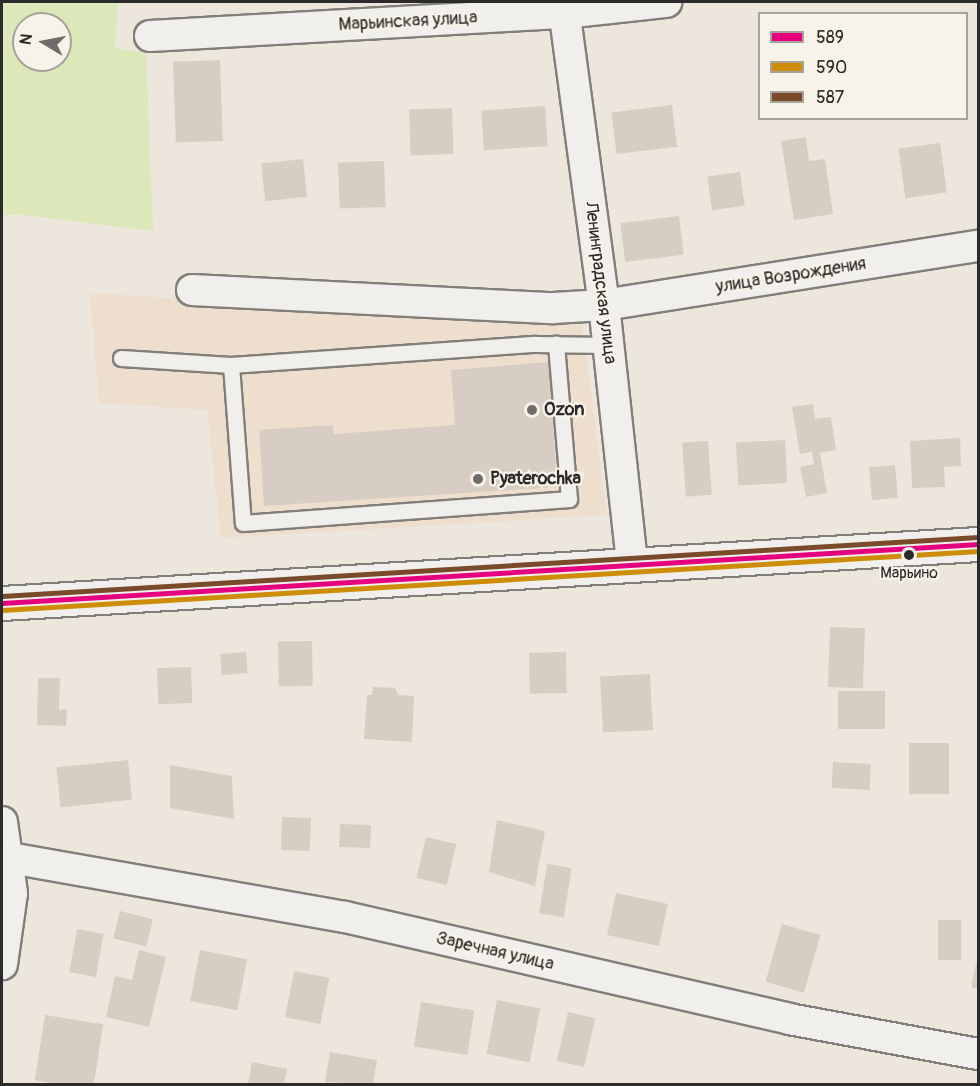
<!DOCTYPE html>
<html>
<head>
<meta charset="utf-8">
<style>
  body { margin:0 }
  #map { position:relative; width:980px; height:1086px; overflow:hidden; background:#ede6dd; font-family:Pangolin,sans-serif }
  div>[style] { position:absolute }
  .built>* { inset:0; background:#eedece }
  .green>* { inset:0; background:#dce7ba }
  .building>* { inset:0; background:#d8cdc2; transform-origin:0 0 }
  .roads { filter:drop-shadow(2px 0 #827f7b) drop-shadow(-2px 0 #827f7b) drop-shadow(0 2px #827f7b) drop-shadow(0 -2px #827f7b) }
  .lane>* { height:15px; margin:-7.5px; padding:0 7.5px; transform-origin:7.5px; border-radius:7.5px; background:#f1efeb }
  .street>* { height:30px; margin:-15px; padding:0 15px; transform-origin:15px; border-radius:15px; background:#f1efeb }
  .primary>* { height:33px; margin:-16.5px; padding:0 16.5px; transform-origin:16.5px; border-radius:16.5px; background:#f1efeb }
  .bus-1>* { height:4.5px; margin:-2.25px; padding:0 2.25px; transform-origin:2.25px; border-radius:2.25px; background:#e5007d }
  .bus-2>* { height:4.5px; margin:-2.25px; padding:0 2.25px; transform-origin:2.25px; border-radius:2.25px; background:#ce8d09 }
  .bus-3>* { height:4.5px; margin:-2.25px; padding:0 2.25px; transform-origin:2.25px; border-radius:2.25px; background:#7a4b2a }
  .dots>* { width:16px; height:16px; translate:-50% -50%; box-sizing:border-box; border:3px solid #f7f3e8; border-radius:50% }
  span { translate:-50% -50%; white-space:nowrap; text-align:center; line-height:1.15; -webkit-text-stroke:4.5px #f7f3e8; paint-order:stroke }
  .bus-label { font-size:16px; color:#2b2b2b }
  .street-label { font-size:18px; color:#2b2b2b }
  .poi-label { font-size:18px; color:#2b2b2b; font-weight:700 }
  .left { translate:0 -50%; text-align:left }
  .frame { position:absolute; inset:0; border:3px solid #2b2b2b; pointer-events:none }
  .legend { position:absolute; left:758px; top:12px; width:210px; height:108px; box-sizing:border-box; background:#f7f3e8; border:2px solid #a5a39c; margin:0; padding:8px 10px; list-style:none; font-size:18px; color:#2b2b2b }
  .legend li { display:flex; align-items:center; gap:12px; height:30px }
  .legend b { width:30px; border:2px solid #a5a39c }
  .north { position:absolute; left:12px; top:12px; width:60px; height:60px; box-sizing:border-box; background:#f7f3e8; border:2px solid #a5a39c; border-radius:50%; rotate:280deg; font-size:16px; font-weight:700; line-height:24px; text-align:center; color:#2b2b2b }
  .north::after { content:''; display:block; margin:auto; width:21px; height:27px; background:#6f6c69; clip-path:polygon(50% 0,100% 100%,50% 72%,0 100%) }
</style>
</head>
<body>
<div id="map">
  <div class="built">
    <i style="clip-path:polygon(90px 293px,582px 324px,607px 515px,221px 538px,207px 410px,99px 403px)"></i>
  </div>
  <div class="green">
    <i style="clip-path:polygon(evenodd,2px 2px,118px 2px,115px 48px,146px 53px,153px 231px,17px 214px,2px 216px,2px 2px,24px 24px,60px 24px,60px 60px,24px 60px,24px 24px)"></i>
  </div>
  <div class="building">
    <i style="left:220px;top:60px;width:81px;height:47px;rotate:88deg"></i>
    <i style="left:672px;top:105px;width:42px;height:61px;rotate:83deg"></i>
    <i style="left:545px;top:106px;width:40px;height:64px;rotate:86deg"></i>
    <i style="left:452px;top:108px;width:46px;height:43px;rotate:88deg"></i>
    <i style="clip-path:polygon(806px 137px,809px 161px,825px 159px,833px 214px,794px 220px,781px 141px)"></i>
    <i style="left:940px;top:143px;width:50px;height:42px;rotate:82deg"></i>
    <i style="left:303px;top:159px;width:38px;height:42px;rotate:84deg"></i>
    <i style="left:384px;top:161px;width:46px;height:46px;rotate:88deg"></i>
    <i style="left:740px;top:172px;width:34px;height:33px;rotate:82deg"></i>
    <i style="left:679px;top:216px;width:39px;height:59px;rotate:83deg"></i>
    <i style="clip-path:polygon(549px 362px,557px 487px,264px 506px,259px 430px,333px 425px,334px 434px,455px 425px,451px 370px)"></i>
    <i style="clip-path:polygon(813px 404px,815px 419px,831px 417px,836px 450px,820px 453px,827px 493px,806px 497px,800px 467px,814px 464px,812px 452px,800px 454px,792px 407px)"></i>
    <i style="clip-path:polygon(960px 438px,961px 466px,944px 467px,945px 487px,912px 488px,910px 441px)"></i>
    <i style="left:785px;top:440px;width:43px;height:49px;rotate:87deg"></i>
    <i style="left:708px;top:441px;width:54px;height:26px;rotate:86deg"></i>
    <i style="left:895px;top:465px;width:33px;height:26px;rotate:85deg"></i>
    <i style="left:830px;top:627px;width:35px;height:60px;rotate:2deg"></i>
    <i style="left:312px;top:641px;width:45px;height:34px;rotate:89deg"></i>
    <i style="left:246px;top:652px;width:21px;height:26px;rotate:85deg"></i>
    <i style="left:566px;top:652px;width:41px;height:37px;rotate:89deg"></i>
    <i style="left:191px;top:667px;width:36px;height:34px;rotate:88deg"></i>
    <i style="left:650px;top:674px;width:56px;height:50px;rotate:87deg"></i>
    <i style="clip-path:polygon(38px 678px,60px 678px,59px 710px,67px 709px,66px 726px,37px 725px)"></i>
    <i style="clip-path:polygon(373px 687px,395px 688px,398px 695px,414px 696px,412px 742px,364px 739px,367px 695px,372px 695px)"></i>
    <i style="left:838px;top:691px;width:47px;height:38px"></i>
    <i style="left:909px;top:743px;width:40px;height:51px"></i>
    <i style="left:128px;top:760px;width:40px;height:72px;rotate:84deg"></i>
    <i style="left:833px;top:762px;width:38px;height:26px;rotate:3deg"></i>
    <i style="clip-path:polygon(170px 765px,232px 776px,234px 819px,170px 808px)"></i>
    <i style="left:282px;top:817px;width:29px;height:33px;rotate:2deg"></i>
    <i style="clip-path:polygon(497px 820px,545px 831px,535px 886px,489px 872px)"></i>
    <i style="left:340px;top:824px;width:31px;height:23px;rotate:2deg"></i>
    <i style="left:426px;top:837px;width:31px;height:42px;rotate:13deg"></i>
    <i style="left:547px;top:864px;width:25px;height:50px;rotate:9deg"></i>
    <i style="left:616px;top:893px;width:53px;height:43px;rotate:12deg"></i>
    <i style="left:120px;top:911px;width:34px;height:28px;rotate:14deg"></i>
    <i style="left:938px;top:920px;width:23px;height:40px"></i>
    <i style="left:782px;top:924px;width:40px;height:60px;rotate:16deg"></i>
    <i style="left:77px;top:929px;width:27px;height:44px;rotate:10deg"></i>
    <i style="clip-path:polygon(139px 950px,166px 957px,149px 1027px,106px 1017px,115px 976px,132px 980px)"></i>
    <i style="left:200px;top:950px;width:48px;height:52px;rotate:11deg"></i>
    <i style="clip-path:polygon(978px 956px,978px 989px,972px 988px,972px 981px)"></i>
    <i style="left:294px;top:971px;width:36px;height:47px;rotate:11deg"></i>
    <i style="left:497px;top:1000px;width:44px;height:55px;rotate:11deg"></i>
    <i style="left:421px;top:1002px;width:54px;height:45px;rotate:9deg"></i>
    <i style="left:568px;top:1012px;width:28px;height:50px;rotate:13deg"></i>
    <i style="left:45px;top:1015px;width:59px;height:66px;rotate:9deg"></i>
    <i style="clip-path:polygon(330px 1052px,377px 1060px,373px 1084px,325px 1082px)"></i>
    <i style="clip-path:polygon(252px 1062px,287px 1069px,284px 1084px,248px 1084px)"></i>
  </div>
  <div class="roads">
    <div class="lane">
      <i style="left:121px;top:358px;width:110px;rotate:3.6deg"></i>
      <i style="left:231px;top:365px;width:305px;rotate:-4deg"></i>
      <i style="left:535px;top:344px;width:73px;rotate:0.8deg"></i>
      <i style="left:231px;top:365px;width:158px;rotate:85.7deg"></i>
      <i style="left:243px;top:523px;width:327px;rotate:-4.2deg"></i>
      <i style="left:569px;top:499px;width:156px;rotate:-94.8deg"></i>
    </div>
    <div class="street">
      <i style="left:563px;top:2px;width:306px;rotate:82.3deg"></i>
      <i style="left:604px;top:305px;width:261px;rotate:83.8deg"></i>
      <i style="left:150px;top:36px;width:415px;rotate:-3.2deg"></i>
      <i style="left:564px;top:13px;width:103px;rotate:-6.2deg"></i>
      <i style="left:192px;top:290px;width:361px;rotate:2.9deg"></i>
      <i style="left:553px;top:308px;width:51px;rotate:-3.4deg"></i>
      <i style="left:604px;top:305px;width:379px;rotate:-9deg"></i>
      <i style="left:2px;top:822px;width:72px;rotate:82deg"></i>
      <i style="left:12px;top:893px;width:72px;rotate:98deg"></i>
      <i style="left:10px;top:858px;width:340px;rotate:10deg"></i>
      <i style="left:345px;top:917px;width:456px;rotate:12.9deg"></i>
      <i style="left:789px;top:1019px;width:192px;rotate:10.5deg"></i>
    </div>
    <div class="primary">
      <i style="left:2px;top:603px;width:978px;rotate:-3.46deg"></i>
    </div>
  </div>
  <div class="bus-1">
    <i style="left:2px;top:603px;width:978px;rotate:-3.46deg"></i>
  </div>
  <div class="bus-2">
    <i style="left:2px;top:610px;width:978px;rotate:-3.46deg"></i>
  </div>
  <div class="bus-3">
    <i style="left:2px;top:596px;width:978px;rotate:-3.46deg"></i>
  </div>
  <div class="dots">
    <i style="left:532px;top:410px;background:#6f6c69"></i>
    <i style="left:478px;top:479px;background:#6f6c69"></i>
    <i style="left:909px;top:555px;background:#2b2b2b"></i>
  </div>
  <div class="bus-label">
    <span style="left:909px;top:573px">Марьино</span>
  </div>
  <div class="street-label">
    <span style="left:408px;top:22px;rotate:-3deg">Марьинская улица</span>
    <span style="left:791px;top:276px;rotate:-9deg">улица Возрождения</span>
    <span style="left:600px;top:283px;rotate:83deg">Ленинградская улица</span>
    <span style="left:495px;top:952px;rotate:13deg">Заречная улица</span>
  </div>
  <div class="poi-label">
    <span class="left" style="left:544px;top:410px">Ozon</span>
    <span class="left" style="left:490px;top:479px">Pyaterochka</span>
  </div>
  <div class="frame"></div>
  <ul class="legend">
  <li><b style="height:8px;background:#e5007d"></b>589</li>
  <li><b style="height:8px;background:#ce8d09"></b>590</li>
  <li><b style="height:8px;background:#7a4b2a"></b>587</li>
  </ul>
  <div class="north">N</div>
</div>
</body>
</html>
